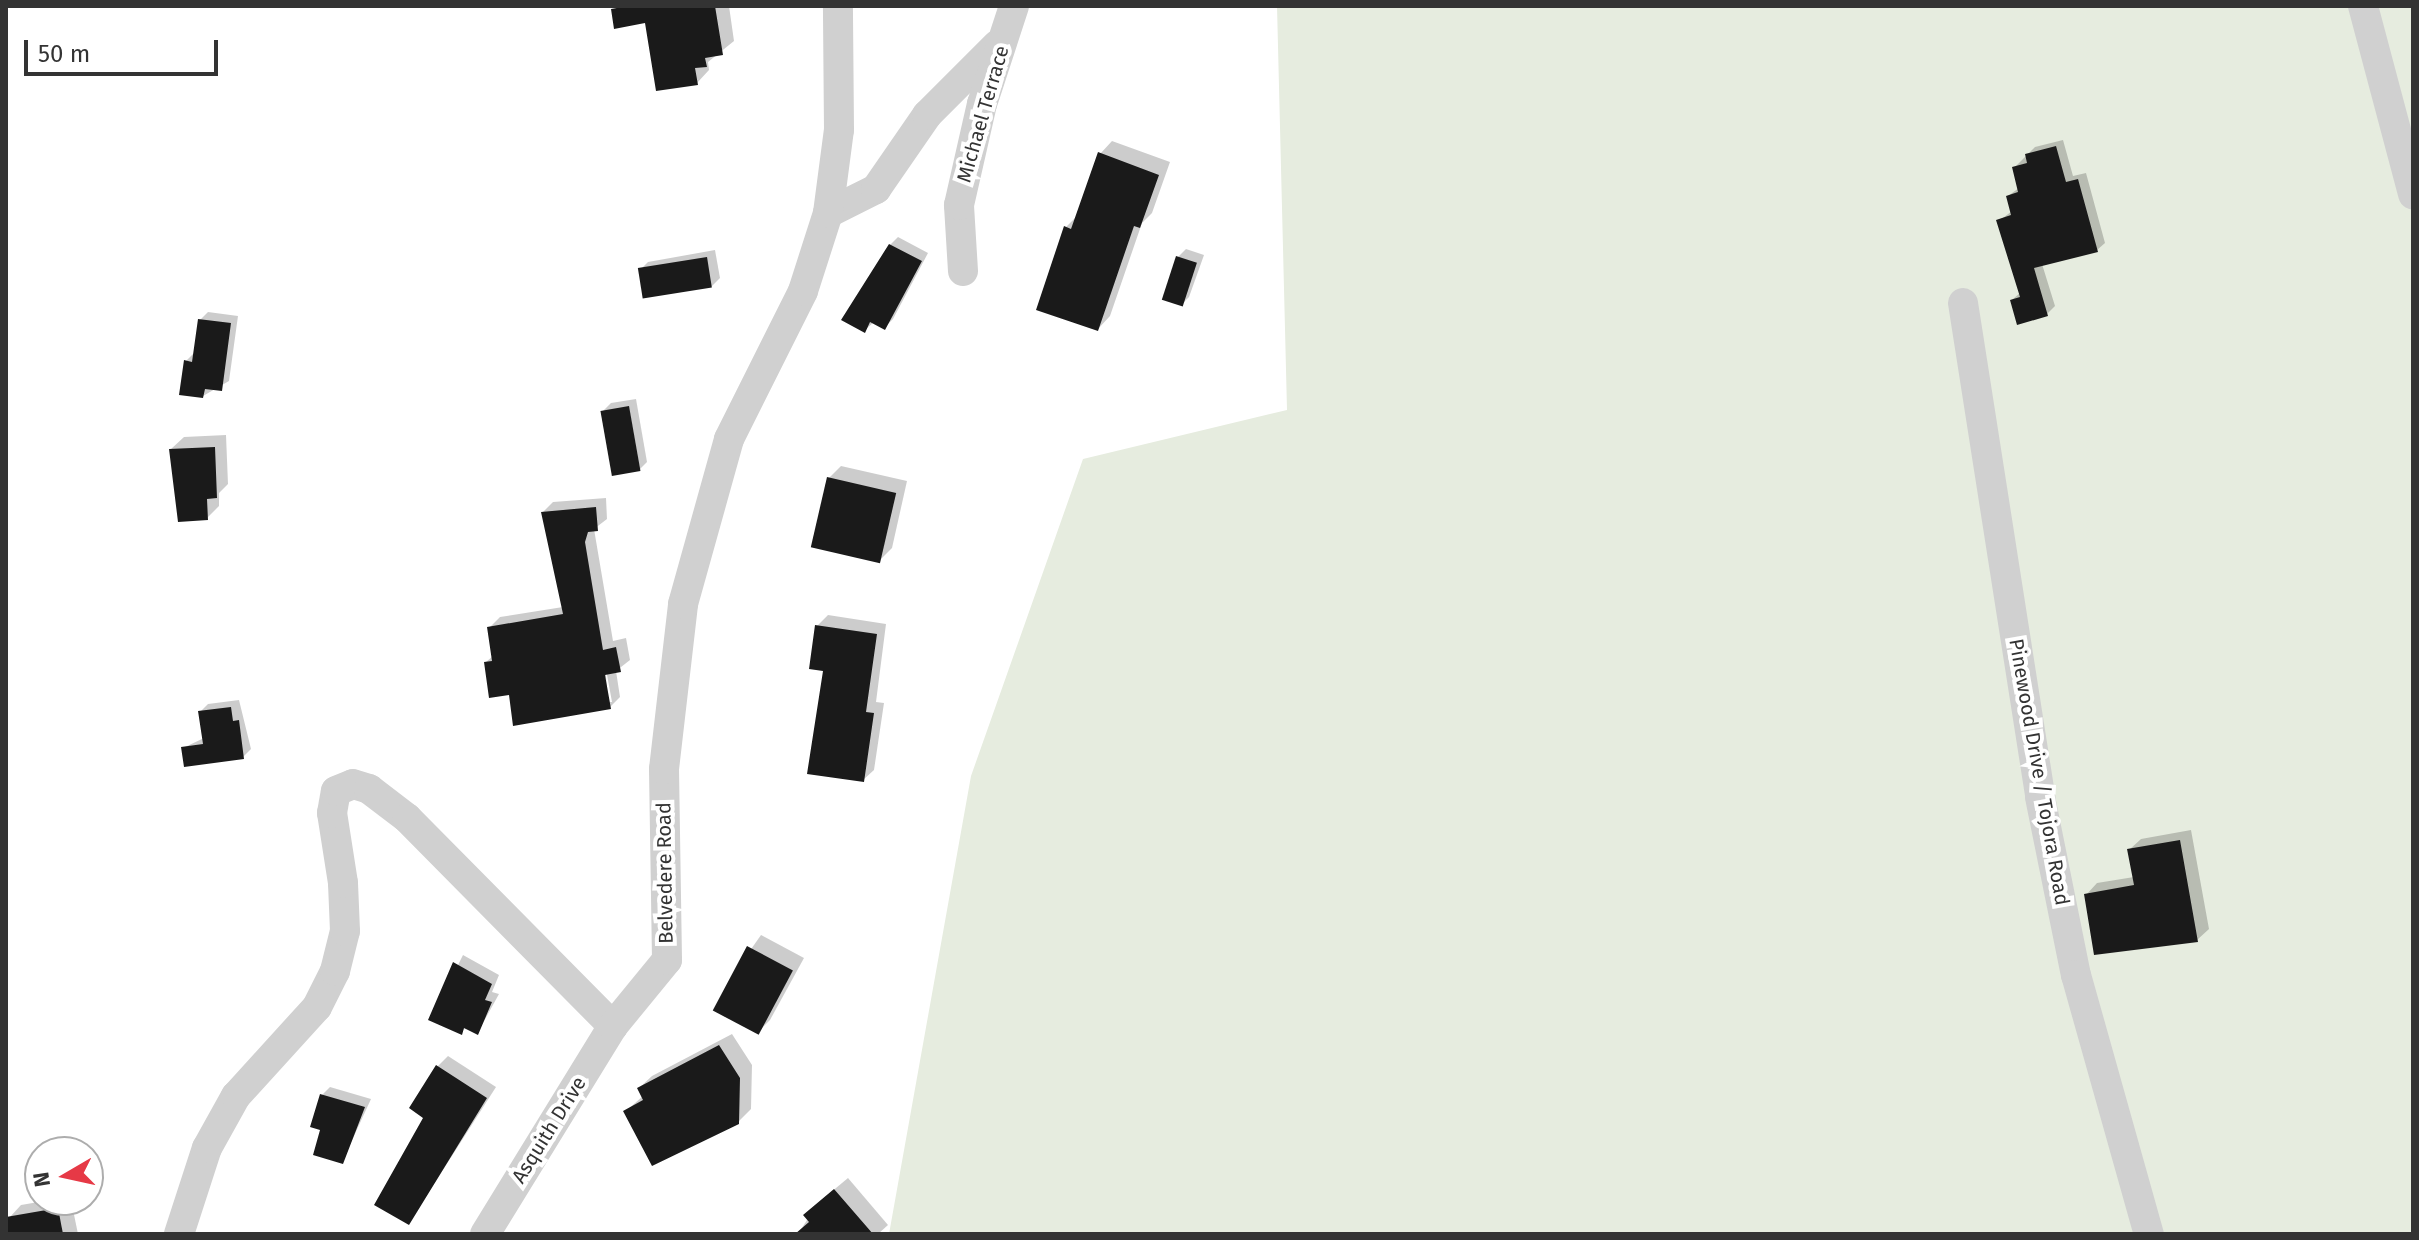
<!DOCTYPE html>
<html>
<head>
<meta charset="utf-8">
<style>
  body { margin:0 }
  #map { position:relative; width:2419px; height:1240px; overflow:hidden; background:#fff; font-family:"Fira Sans",sans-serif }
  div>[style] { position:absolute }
  .green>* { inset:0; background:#e6ecdf }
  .shadow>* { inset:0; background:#0003 }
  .building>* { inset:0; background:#1a1a1a; transform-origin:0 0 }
  .street>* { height:30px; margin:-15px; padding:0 15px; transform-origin:15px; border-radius:15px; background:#d0d0d0 }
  span { translate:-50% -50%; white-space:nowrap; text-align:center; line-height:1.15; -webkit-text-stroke:8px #fff; paint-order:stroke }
  .street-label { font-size:20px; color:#333 }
  .frame { position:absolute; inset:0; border:8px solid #333; pointer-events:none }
  .north { position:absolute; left:24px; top:1136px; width:80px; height:80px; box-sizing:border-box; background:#fff; border:2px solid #adadad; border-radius:50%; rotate:261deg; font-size:22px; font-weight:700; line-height:32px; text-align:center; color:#333 }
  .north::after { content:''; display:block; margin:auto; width:28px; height:36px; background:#e63946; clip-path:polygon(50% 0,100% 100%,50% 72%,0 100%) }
  .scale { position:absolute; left:24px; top:40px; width:194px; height:36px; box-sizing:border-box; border:4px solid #333; border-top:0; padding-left:10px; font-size:24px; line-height:28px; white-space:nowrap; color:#333; -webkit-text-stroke:6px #fff; paint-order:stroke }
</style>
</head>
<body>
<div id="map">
  <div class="green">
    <i style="clip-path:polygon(1277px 6px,2413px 6px,2413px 1234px,889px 1234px,971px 776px,1083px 459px,1287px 410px)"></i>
  </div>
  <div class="shadow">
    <i style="clip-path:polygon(647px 6px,729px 6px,734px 41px,708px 62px,709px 70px,697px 83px)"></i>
    <i style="clip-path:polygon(2063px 140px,2073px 176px,2086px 173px,2105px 243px,2097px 250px,2042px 264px,2055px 306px,2047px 314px,2012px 300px,2021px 292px,1999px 221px,2012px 211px,2008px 196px,2019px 188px,2014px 168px,2035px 147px)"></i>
    <i style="clip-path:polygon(1112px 141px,1170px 162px,1152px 213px,1142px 223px,1110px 316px,1098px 329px,1066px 227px,1077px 216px,1100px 154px)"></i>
    <i style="clip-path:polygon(898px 237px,928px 253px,893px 319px,885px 327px,874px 322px,865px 330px,890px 245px)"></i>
    <i style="clip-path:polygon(1186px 249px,1204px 255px,1189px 297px,1181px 305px,1164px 299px,1178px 257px)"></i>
    <i style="clip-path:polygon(715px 250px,720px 278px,712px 286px,640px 270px,648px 262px)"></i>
    <i style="clip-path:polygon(208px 312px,238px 316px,229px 381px,203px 396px,186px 361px,194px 353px,200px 320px)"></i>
    <i style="clip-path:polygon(636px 399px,647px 462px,639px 470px,603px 411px,611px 403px)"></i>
    <i style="clip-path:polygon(226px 435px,228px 484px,219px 493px,219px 506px,207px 518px,171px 449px,184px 437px)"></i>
    <i style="clip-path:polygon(841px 466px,907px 481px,892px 548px,880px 560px,829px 478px)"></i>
    <i style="clip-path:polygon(evenodd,606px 498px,607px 519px,594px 529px,613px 641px,626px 638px,630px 660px,616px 671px,620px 697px,610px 707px,511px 693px,486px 662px,493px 656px,490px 627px,500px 617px,563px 607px,543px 512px,553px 502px,606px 498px,605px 664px,612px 702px,608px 702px,605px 664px)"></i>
    <i style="clip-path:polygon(828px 615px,886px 624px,876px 702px,884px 703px,874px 770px,863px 780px,825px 669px,817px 626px)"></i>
    <i style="clip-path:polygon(239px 700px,251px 749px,243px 757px,183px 748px,204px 738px,200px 712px,208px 704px)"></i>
    <i style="clip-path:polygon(2191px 830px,2209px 929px,2197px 940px,2086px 895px,2097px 883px,2134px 877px,2129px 850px,2141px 839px)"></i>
    <i style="clip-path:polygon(761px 935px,804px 958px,770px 1020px,758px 1032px,735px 972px)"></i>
    <i style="clip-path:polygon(463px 955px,499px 975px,492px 992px,499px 994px,478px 1032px,466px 1027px,461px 1032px,431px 1019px)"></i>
    <i style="clip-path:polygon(732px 1034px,752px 1065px,751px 1109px,738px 1122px,626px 1111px,643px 1096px,639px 1088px,652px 1076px)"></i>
    <i style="clip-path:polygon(448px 1056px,496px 1087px,409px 1223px,425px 1117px,438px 1066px)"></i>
    <i style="clip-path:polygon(330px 1087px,371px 1099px,342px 1162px,323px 1128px,322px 1095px)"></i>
    <i style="clip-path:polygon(848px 1178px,888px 1225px,878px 1234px,798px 1234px,818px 1203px)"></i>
    <i style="clip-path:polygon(50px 1200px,71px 1200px,78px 1234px,12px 1234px,9px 1218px,21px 1205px)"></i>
  </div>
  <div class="building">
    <i style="clip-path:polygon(628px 6px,715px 6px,723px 55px,705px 58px,707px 67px,695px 68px,698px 85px,656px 91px,645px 23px,614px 29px,611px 9px)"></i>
    <i style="clip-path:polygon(2056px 146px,2066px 182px,2078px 179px,2098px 252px,2034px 268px,2048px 316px,2017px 325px,2010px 300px,2020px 297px,1996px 220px,2011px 215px,2006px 196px,2018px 192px,2012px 167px,2027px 163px,2025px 154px)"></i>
    <i style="clip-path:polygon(1098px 152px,1159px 175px,1140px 228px,1134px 226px,1098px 331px,1036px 310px,1064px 226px,1071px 229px)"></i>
    <i style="clip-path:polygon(889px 244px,922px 261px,885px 330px,870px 322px,865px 333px,841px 320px)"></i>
    <i style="left:1176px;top:256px;width:22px;height:46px;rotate:18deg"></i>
    <i style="left:707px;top:257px;width:31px;height:70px;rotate:81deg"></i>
    <i style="clip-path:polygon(198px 319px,231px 323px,222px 391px,205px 389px,203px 398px,179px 395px,184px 360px,192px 362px)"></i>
    <i style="left:629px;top:406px;width:66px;height:29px;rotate:80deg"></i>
    <i style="clip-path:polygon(215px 447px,217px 498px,207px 499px,208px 520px,178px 522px,169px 449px)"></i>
    <i style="left:827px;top:477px;width:71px;height:72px;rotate:13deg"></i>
    <i style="clip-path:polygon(596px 507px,598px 531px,588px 532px,585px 542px,603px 650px,616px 647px,621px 672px,605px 675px,611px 709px,513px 726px,509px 695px,489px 698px,484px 662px,492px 661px,487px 627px,563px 614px,541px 512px)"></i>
    <i style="clip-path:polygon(815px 625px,877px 634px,866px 712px,874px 713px,864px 782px,807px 774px,823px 671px,809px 669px)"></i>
    <i style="clip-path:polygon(231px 707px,233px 721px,239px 720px,244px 759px,184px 767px,181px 747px,203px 744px,198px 711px)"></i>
    <i style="clip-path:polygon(2180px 840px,2198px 942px,2094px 955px,2084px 894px,2134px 885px,2127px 849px)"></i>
    <i style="left:747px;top:946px;width:52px;height:73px;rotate:28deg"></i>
    <i style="clip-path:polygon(453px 962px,492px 984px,485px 1000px,492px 1002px,478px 1035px,464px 1028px,462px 1035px,428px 1020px)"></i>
    <i style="clip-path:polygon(719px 1045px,740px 1078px,739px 1124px,652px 1166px,623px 1111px,643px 1100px,637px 1088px)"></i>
    <i style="clip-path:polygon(436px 1065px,487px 1098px,409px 1225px,374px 1205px,423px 1118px,409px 1108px)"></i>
    <i style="clip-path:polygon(320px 1094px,365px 1107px,343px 1164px,313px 1155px,320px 1130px,310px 1127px)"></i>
    <i style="clip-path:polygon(834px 1189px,873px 1234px,795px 1234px,809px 1222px,803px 1215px)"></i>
    <i style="clip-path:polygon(58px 1208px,63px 1234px,6px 1234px,6px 1217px)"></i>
  </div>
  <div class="street">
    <i style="left:2363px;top:6px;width:195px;rotate:75.1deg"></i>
    <i style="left:828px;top:213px;width:54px;rotate:-26.6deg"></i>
    <i style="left:876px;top:189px;width:90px;rotate:-55.4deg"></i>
    <i style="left:927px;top:115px;width:99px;rotate:-45deg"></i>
    <i style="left:963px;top:271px;width:66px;rotate:-93.5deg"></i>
    <i style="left:959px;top:205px;width:104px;rotate:-77.2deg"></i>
    <i style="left:982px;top:104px;width:103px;rotate:-71.9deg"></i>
    <i style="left:1963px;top:303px;width:500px;rotate:81.1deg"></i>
    <i style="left:2040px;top:797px;width:182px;rotate:78.6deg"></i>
    <i style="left:2076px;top:975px;width:269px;rotate:74.3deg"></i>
    <i style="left:179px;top:1234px;width:90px;rotate:-72deg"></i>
    <i style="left:207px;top:1148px;width:60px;rotate:-60.9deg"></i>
    <i style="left:236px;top:1096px;width:120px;rotate:-47.7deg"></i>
    <i style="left:317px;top:1007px;width:40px;rotate:-63.4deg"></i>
    <i style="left:335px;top:971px;width:41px;rotate:-76deg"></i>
    <i style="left:345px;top:931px;width:48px;rotate:-92.4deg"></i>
    <i style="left:343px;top:883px;width:71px;rotate:-98.9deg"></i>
    <i style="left:332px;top:813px;width:22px;rotate:-80deg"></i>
    <i style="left:336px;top:791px;width:18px;rotate:-22deg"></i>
    <i style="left:353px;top:784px;width:17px;rotate:17deg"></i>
    <i style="left:369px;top:789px;width:48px;rotate:37.3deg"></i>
    <i style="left:407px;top:818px;width:293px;rotate:45.3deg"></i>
    <i style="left:485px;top:1234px;width:244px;rotate:-58.4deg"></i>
    <i style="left:613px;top:1026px;width:85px;rotate:-50.7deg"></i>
    <i style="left:667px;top:960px;width:191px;rotate:-90.9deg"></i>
    <i style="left:664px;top:769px;width:166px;rotate:-83.4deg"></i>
    <i style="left:683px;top:604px;width:171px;rotate:-74.4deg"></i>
    <i style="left:729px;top:439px;width:165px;rotate:-63.4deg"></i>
    <i style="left:803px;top:291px;width:82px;rotate:-72.2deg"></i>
    <i style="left:828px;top:213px;width:84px;rotate:-82.5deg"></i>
    <i style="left:839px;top:130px;width:124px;rotate:-90.5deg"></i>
  </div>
  <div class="street-label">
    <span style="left:983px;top:114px;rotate:-74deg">Michael Terrace</span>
    <span style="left:2039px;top:772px;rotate:80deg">Pinewood Drive / Tojora Road</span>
    <span style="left:665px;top:873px;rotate:-91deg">Belvedere Road</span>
    <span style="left:549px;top:1130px;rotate:-58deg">Asquith Drive</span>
  </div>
  <div class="frame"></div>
  <div class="north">N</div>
  <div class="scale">50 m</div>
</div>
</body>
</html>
